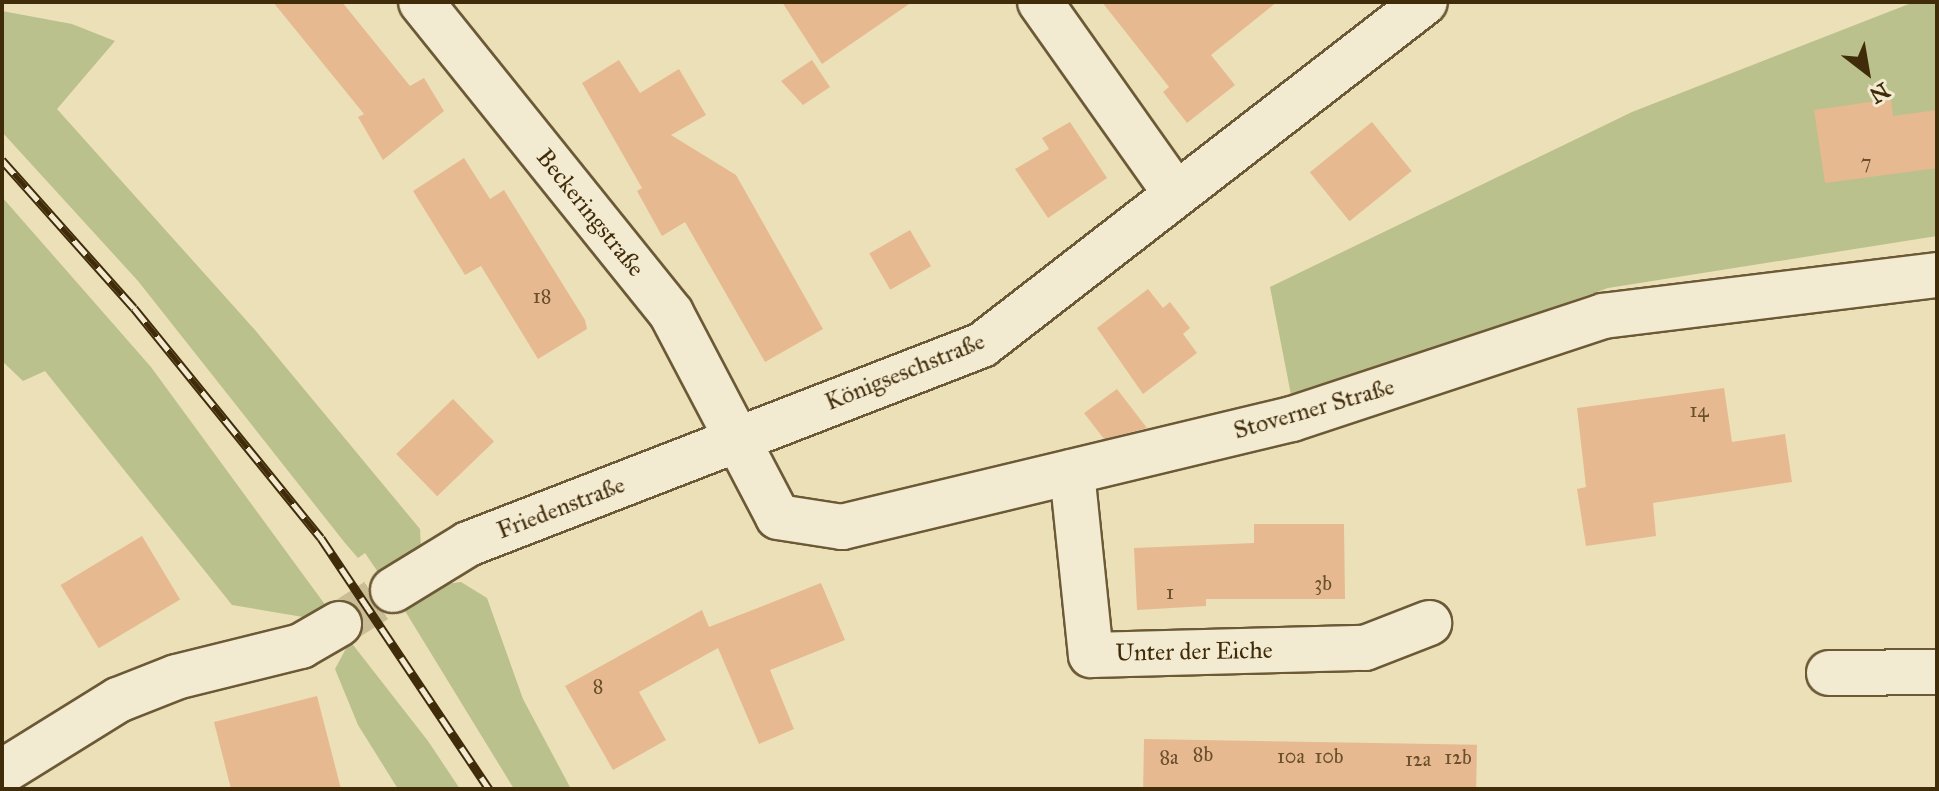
<!DOCTYPE html>
<html>
<head>
<meta charset="utf-8">
<style>
  body { margin:0 }
  #map { position:relative; width:1939px; height:791px; overflow:hidden; background:#ece0b8; font-family:"IM FELL Great Primer",serif }
  div>[style] { position:absolute }
  .green>* { inset:0; background:#bac18d }
  .building>* { inset:0; background:#e7b990; transform-origin:0 0 }
  .minor-tunnel>* { height:44px; margin-top:-22px; transform-origin:0; background:repeating-linear-gradient(90deg,#cabc95 0 44px,transparent 0 66px) }
  .roads { filter:drop-shadow(2px 0 #6c5936) drop-shadow(-2px 0 #6c5936) drop-shadow(0 2px #6c5936) drop-shadow(0 -2px #6c5936) }
  .minor>* { height:44px; margin:-22px; padding:0 22px; transform-origin:22px; border-radius:22px; background:#f3ebd1 }
  .rail>* { height:9px; margin-top:-4.5px; transform-origin:0; background:repeating-linear-gradient(90deg,#f3ebd1 0 18px,#412c0a 0 36px); box-sizing:border-box; border-block:2px solid #412c0a }
  span { translate:-50% -50%; white-space:nowrap; text-align:center; line-height:1.15; -webkit-text-stroke:7px #f3ebd1; paint-order:stroke }
  .number-label { font-size:20px; color:#6a4f2c }
  .number-label span { -webkit-text-stroke-width:0 }
  .street-label { font-size:24px; color:#412c0a }
  .frame { position:absolute; inset:0; border:4px solid #412c0a; pointer-events:none }
  .north { position:absolute; left:1827px; top:32px; width:80px; height:80px; -webkit-text-stroke:6px #f3ebd1; paint-order:stroke; rotate:149deg; font-size:22px; font-weight:700; line-height:32px; text-align:center; color:#412c0a }
  .north::after { content:''; display:block; margin:auto; width:28px; height:36px; background:#412c0a; clip-path:polygon(50% 0,100% 100%,50% 72%,0 100%) }
</style>
</head>
<body>
<div id="map">
  <div class="green">
    <i style="clip-path:polygon(1914px 2px,1937px 2px,1937px 236px,1608px 288px,1292px 400px,1270px 287px,1632px 112px)"></i>
    <i style="clip-path:polygon(2px 11px,72px 24px,115px 41px,57px 109px,255px 330px,420px 529px,421px 549px,382px 578px,365px 553px,358px 558px,345px 543px,138px 281px,2px 132px)"></i>
    <i style="clip-path:polygon(2px 197px,151px 367px,329px 610px,303px 617px,232px 605px,45px 371px,23px 381px,2px 361px)"></i>
    <i style="clip-path:polygon(461px 582px,487px 598px,523px 699px,571px 789px,514px 789px,402px 606px,437px 585px)"></i>
    <i style="clip-path:polygon(350px 641px,428px 741px,460px 789px,398px 789px,358px 725px,335px 669px)"></i>
  </div>
  <div class="building">
    <i style="clip-path:polygon(273px 2px,342px 2px,410px 86px,424px 78px,444px 111px,383px 160px,358px 117px,364px 114px)"></i>
    <i style="clip-path:polygon(782px 2px,912px 2px,822px 64px)"></i>
    <i style="clip-path:polygon(1102px 2px,1277px 2px,1211px 55px,1235px 85px,1187px 123px,1163px 92px,1169px 87px)"></i>
    <i style="clip-path:polygon(619px 60px,640px 93px,679px 69px,706px 115px,671px 135px,736px 175px,823px 329px,765px 362px,685px 222px,662px 236px,637px 191px,642px 188px,582px 83px)"></i>
    <i style="clip-path:polygon(812px 60px,830px 87px,803px 105px,781px 81px)"></i>
    <i style="clip-path:polygon(1891px 99px,1893px 116px,1937px 110px,1937px 168px,1825px 183px,1814px 110px)"></i>
    <i style="clip-path:polygon(1070px 122px,1107px 178px,1048px 218px,1015px 169px,1049px 149px,1042px 138px)"></i>
    <i style="left:1372px;top:122px;width:63px;height:80px;rotate:51deg"></i>
    <i style="clip-path:polygon(464px 158px,490px 199px,504px 190px,585px 320px,587px 329px,538px 359px,481px 266px,465px 275px,413px 191px)"></i>
    <i style="left:910px;top:230px;width:42px;height:47px;rotate:60deg"></i>
    <i style="clip-path:polygon(1148px 289px,1163px 308px,1170px 302px,1190px 328px,1183px 334px,1197px 353px,1143px 394px,1097px 328px)"></i>
    <i style="clip-path:polygon(1724px 388px,1732px 442px,1785px 434px,1792px 482px,1653px 503px,1656px 536px,1586px 546px,1577px 489px,1586px 487px,1577px 408px)"></i>
    <i style="clip-path:polygon(1117px 389px,1147px 428px,1104px 439px,1084px 413px)"></i>
    <i style="left:453px;top:399px;width:59px;height:79px;rotate:46deg"></i>
    <i style="clip-path:polygon(1254px 524px,1344px 524px,1345px 599px,1206px 599px,1206px 606px,1137px 610px,1134px 548px,1254px 543px)"></i>
    <i style="left:142px;top:536px;width:74px;height:95px;rotate:59deg"></i>
    <i style="clip-path:polygon(821px 583px,845px 640px,770px 670px,794px 729px,759px 744px,718px 648px,639px 692px,666px 740px,613px 770px,565px 686px,702px 610px,709px 627px)"></i>
    <i style="clip-path:polygon(317px 696px,341px 789px,231px 789px,214px 722px)"></i>
    <i style="left:1144px;top:739px;width:333px;height:50px;rotate:1deg"></i>
  </div>
  <div class="minor-tunnel">
    <i style="left:339px;top:624px;width:64px;rotate:-32.2deg"></i>
  </div>
  <div class="roads">
    <div class="minor">
      <i style="left:421px;top:2px;width:399px;rotate:51.2deg"></i>
      <i style="left:671px;top:313px;width:230px;rotate:62.3deg"></i>
      <i style="left:778px;top:517px;width:65px;rotate:8.9deg"></i>
      <i style="left:842px;top:527px;width:463px;rotate:-13.5deg"></i>
      <i style="left:1292px;top:419px;width:328px;rotate:-18.3deg"></i>
      <i style="left:1603px;top:316px;width:337px;rotate:-7deg"></i>
      <i style="left:1040px;top:2px;width:235px;rotate:54.7deg"></i>
      <i style="left:1072px;top:472px;width:184px;rotate:84.1deg"></i>
      <i style="left:1091px;top:655px;width:274px;rotate:-1.5deg"></i>
      <i style="left:1365px;top:648px;width:69px;rotate:-21.3deg"></i>
      <i style="left:393px;top:590px;width:88px;rotate:-31.5deg"></i>
      <i style="left:468px;top:544px;width:551px;rotate:-21.16deg"></i>
      <i style="left:982px;top:345px;width:560px;rotate:-37.75deg"></i>
      <i style="left:1829px;top:673px;width:108px;rotate:-0.5deg"></i>
      <i style="left:2px;top:772px;width:137px;rotate:-31.8deg"></i>
      <i style="left:118px;top:700px;width:62px;rotate:-21.6deg"></i>
      <i style="left:176px;top:677px;width:129px;rotate:-13.9deg"></i>
      <i style="left:301px;top:646px;width:44px;rotate:-30.1deg"></i>
    </div>
  </div>
  <div class="rail">
    <i style="left:2px;top:160px;width:198px;rotate:48.3deg"></i>
    <i style="left:134px;top:308px;width:296px;rotate:50.9deg"></i>
    <i style="left:321px;top:538px;width:302px;rotate:56.2deg"></i>
  </div>
  <div class="number-label">
    <span style="left:1866px;top:162px">7</span>
    <span style="left:542px;top:296px">18</span>
    <span style="left:1699px;top:410px">14</span>
    <span style="left:1323px;top:583px">3b</span>
    <span style="left:1170px;top:592px">1</span>
    <span style="left:598px;top:686px">8</span>
    <span style="left:1203px;top:754px">8b</span>
    <span style="left:1291px;top:756px">10a</span>
    <span style="left:1329px;top:756px">10b</span>
    <span style="left:1169px;top:757px">8a</span>
    <span style="left:1458px;top:757px">12b</span>
    <span style="left:1418px;top:759px">12a</span>
  </div>
  <div class="street-label">
    <span style="left:590px;top:213px;rotate:51deg">Beckeringstraße</span>
    <span style="left:905px;top:372px;rotate:-22deg">Königseschstraße</span>
    <span style="left:1314px;top:409px;rotate:-16deg">Stoverner Straße</span>
    <span style="left:561px;top:508px;rotate:-21deg">Friedenstraße</span>
    <span style="left:1194px;top:652px;rotate:-1deg">Unter der Eiche</span>
  </div>
  <div class="frame"></div>
  <div class="north">N</div>
</div>
</body>
</html>
